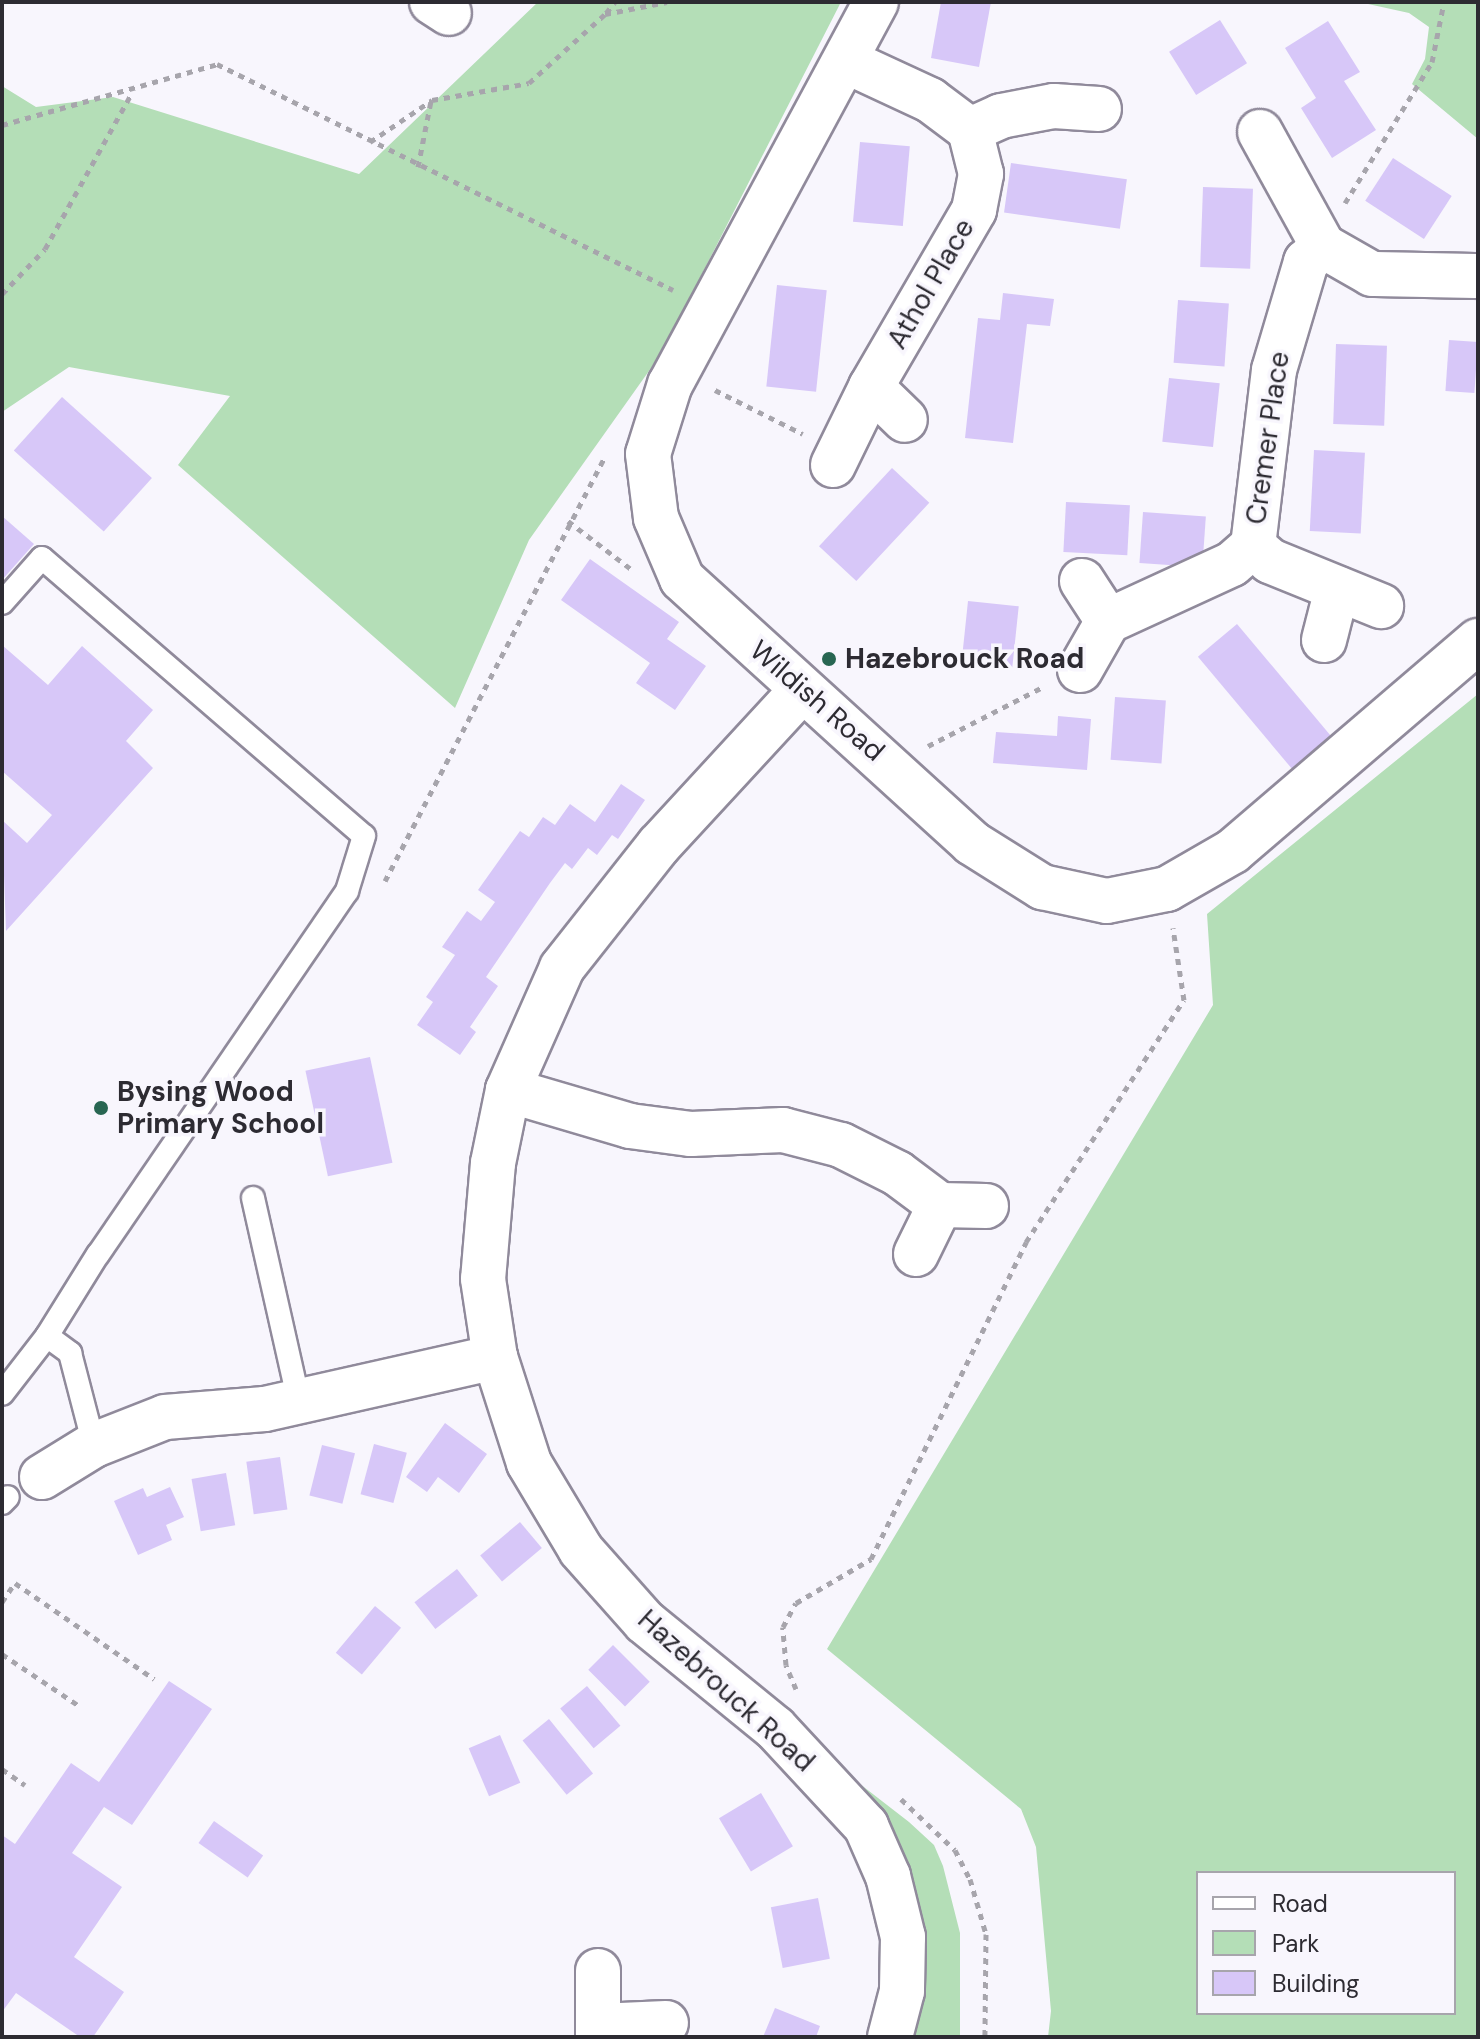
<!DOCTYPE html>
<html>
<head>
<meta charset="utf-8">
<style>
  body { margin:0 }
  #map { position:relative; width:1480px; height:2039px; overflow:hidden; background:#f8f6fd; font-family:"DM Sans",sans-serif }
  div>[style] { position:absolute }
  .green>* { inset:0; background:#b4deb7 }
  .building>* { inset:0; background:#d7c7f8; transform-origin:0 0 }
  .path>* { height:5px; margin-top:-2.5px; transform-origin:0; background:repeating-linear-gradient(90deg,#a7a5ac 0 6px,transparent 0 12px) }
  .roads { filter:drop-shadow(2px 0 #908a9b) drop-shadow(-2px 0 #908a9b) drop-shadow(0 2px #908a9b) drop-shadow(0 -2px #908a9b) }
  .service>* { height:22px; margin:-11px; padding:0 11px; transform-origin:11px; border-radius:11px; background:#fff }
  .minor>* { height:44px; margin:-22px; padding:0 22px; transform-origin:22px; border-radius:22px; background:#fff }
  .dots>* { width:22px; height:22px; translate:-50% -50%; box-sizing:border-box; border:4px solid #f8f6fd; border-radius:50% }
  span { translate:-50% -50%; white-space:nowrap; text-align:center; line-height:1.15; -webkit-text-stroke:7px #f8f6fd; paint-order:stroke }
  .street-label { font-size:28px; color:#2d2b32 }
  .poi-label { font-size:28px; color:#2d2b32; font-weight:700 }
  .left { translate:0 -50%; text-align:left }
  .frame { position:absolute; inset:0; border:4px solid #2d2b32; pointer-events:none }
  .legend { position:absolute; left:1196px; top:1871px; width:260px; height:144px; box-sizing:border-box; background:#f8f6fd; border:2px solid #a7a5ac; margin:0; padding:10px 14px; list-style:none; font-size:24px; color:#2d2b32 }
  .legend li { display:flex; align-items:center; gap:16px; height:40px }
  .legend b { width:40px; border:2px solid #a7a5ac }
</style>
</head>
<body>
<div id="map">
  <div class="green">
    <i style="clip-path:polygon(538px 2px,841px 2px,661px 354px,529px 540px,455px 708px,178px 465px,230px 396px,69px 367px,2px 412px,2px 86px,36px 107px,113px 97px,359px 174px)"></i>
    <i style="clip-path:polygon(1359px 2px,1478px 2px,1478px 139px,1412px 84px,1425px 59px,1429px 27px,1409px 13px)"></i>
    <i style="clip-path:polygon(evenodd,1478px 694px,1478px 2037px,1048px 2037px,1051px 2011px,1036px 1847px,1021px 1809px,827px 1649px,1213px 1005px,1207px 914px,1478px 694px,1454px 1873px,1454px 2013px,1198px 2013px,1198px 1873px,1454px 1873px)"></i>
    <i style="clip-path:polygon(838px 1767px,909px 1822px,934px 1845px,943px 1866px,960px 1933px,960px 2037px,903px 2037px,913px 2011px)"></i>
  </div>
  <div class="building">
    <i style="clip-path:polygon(941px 2px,991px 2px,979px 67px,931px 58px)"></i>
    <i style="left:1220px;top:20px;width:51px;height:60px;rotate:58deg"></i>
    <i style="clip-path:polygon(1328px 21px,1360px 72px,1344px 81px,1376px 130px,1332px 158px,1301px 108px,1316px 98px,1285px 48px)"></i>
    <i style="left:860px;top:142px;width:50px;height:80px;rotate:5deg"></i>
    <i style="left:1393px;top:158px;width:70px;height:51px;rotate:33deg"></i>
    <i style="left:1011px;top:163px;width:117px;height:50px;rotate:8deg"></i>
    <i style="left:1203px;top:187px;width:50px;height:80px;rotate:2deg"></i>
    <i style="left:777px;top:285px;width:50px;height:102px;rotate:6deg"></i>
    <i style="clip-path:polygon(1003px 293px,1054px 299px,1050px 326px,1027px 324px,1013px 443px,965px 438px,978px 318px,1000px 320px)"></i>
    <i style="left:1178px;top:300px;width:51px;height:63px;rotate:4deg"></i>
    <i style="left:1449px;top:340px;width:29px;height:51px;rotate:4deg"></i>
    <i style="left:1336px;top:344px;width:51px;height:80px;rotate:2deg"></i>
    <i style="left:1169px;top:378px;width:51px;height:64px;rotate:6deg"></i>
    <i style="left:62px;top:397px;width:121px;height:72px;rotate:42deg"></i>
    <i style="left:1314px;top:450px;width:51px;height:81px;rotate:3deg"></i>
    <i style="left:892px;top:468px;width:51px;height:107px;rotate:43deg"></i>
    <i style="left:1066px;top:502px;width:64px;height:50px;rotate:3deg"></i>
    <i style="left:1143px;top:512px;width:63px;height:51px;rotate:4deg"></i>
    <i style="clip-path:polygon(2px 516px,34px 544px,2px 580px)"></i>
    <i style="clip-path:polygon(590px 559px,679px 622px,667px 639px,706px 666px,675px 710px,636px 683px,650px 663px,561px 600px)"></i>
    <i style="left:968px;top:601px;width:51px;height:63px;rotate:6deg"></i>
    <i style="left:1237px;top:624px;width:152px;height:51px;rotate:50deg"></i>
    <i style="clip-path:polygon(2px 645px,48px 685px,82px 646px,153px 710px,126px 741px,153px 768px,6px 931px,2px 820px,27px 843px,52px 815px,2px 771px)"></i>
    <i style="left:1115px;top:697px;width:51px;height:63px;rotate:4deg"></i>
    <i style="clip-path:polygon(1058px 716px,1091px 719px,1087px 770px,993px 763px,996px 732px,1057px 736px)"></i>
    <i style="clip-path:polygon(621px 784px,645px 800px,618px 839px,612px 835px,597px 855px,588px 848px,572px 869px,565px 863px,550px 883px,486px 977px,498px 986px,470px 1027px,476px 1032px,460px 1055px,417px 1025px,433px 1002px,426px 997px,455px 955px,442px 947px,467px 911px,481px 921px,495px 902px,478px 890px,520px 831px,529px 837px,543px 817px,555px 825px,570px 804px,595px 822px)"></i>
    <i style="left:370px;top:1057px;width:108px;height:66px;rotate:78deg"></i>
    <i style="clip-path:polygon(445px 1423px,487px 1454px,459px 1493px,438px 1477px,427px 1492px,406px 1477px)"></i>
    <i style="left:374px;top:1444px;width:34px;height:52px;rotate:15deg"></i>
    <i style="left:322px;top:1445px;width:34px;height:52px;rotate:14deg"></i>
    <i style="left:280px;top:1457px;width:53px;height:34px;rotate:82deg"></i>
    <i style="left:226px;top:1473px;width:53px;height:35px;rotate:80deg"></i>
    <i style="clip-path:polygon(170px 1487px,184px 1517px,166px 1525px,172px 1540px,138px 1555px,114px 1501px,143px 1488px,147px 1497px)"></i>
    <i style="left:520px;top:1522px;width:34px;height:52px;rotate:50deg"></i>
    <i style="left:457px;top:1569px;width:34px;height:54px;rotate:52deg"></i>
    <i style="left:375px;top:1606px;width:34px;height:61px;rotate:40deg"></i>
    <i style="left:613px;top:1645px;width:52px;height:35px;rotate:45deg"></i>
    <i style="clip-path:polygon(169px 1681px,212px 1709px,132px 1825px,104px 1807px,72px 1853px,122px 1887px,74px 1957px,124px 1992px,93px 2037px,80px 2037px,16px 1993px,2px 2012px,2px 1835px,15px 1844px,71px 1763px,99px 1782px)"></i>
    <i style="left:587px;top:1686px;width:52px;height:35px;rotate:50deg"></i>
    <i style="left:549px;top:1719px;width:70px;height:34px;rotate:51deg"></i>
    <i style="left:500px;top:1735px;width:52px;height:34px;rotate:67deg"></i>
    <i style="left:761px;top:1793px;width:62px;height:49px;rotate:59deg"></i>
    <i style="left:214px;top:1821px;width:60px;height:27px;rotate:35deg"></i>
    <i style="left:818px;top:1898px;width:62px;height:48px;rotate:79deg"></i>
    <i style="clip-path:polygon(775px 2008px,820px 2026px,816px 2037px,763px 2037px)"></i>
  </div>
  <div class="path">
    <i style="left:606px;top:13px;width:14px;rotate:-51deg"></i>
    <i style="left:2px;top:125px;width:223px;rotate:-15.8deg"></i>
    <i style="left:217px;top:64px;width:509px;rotate:26.36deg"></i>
    <i style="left:370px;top:142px;width:75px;rotate:-34.1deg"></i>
    <i style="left:432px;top:100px;width:98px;rotate:-9.9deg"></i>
    <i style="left:529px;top:83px;width:103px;rotate:-42.2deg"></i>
    <i style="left:605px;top:14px;width:63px;rotate:-11deg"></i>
    <i style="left:418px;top:167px;width:67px;rotate:-78.9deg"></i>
    <i style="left:1345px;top:203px;width:166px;rotate:-58.3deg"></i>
    <i style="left:1432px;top:62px;width:61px;rotate:-78.7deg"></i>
    <i style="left:2px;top:294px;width:62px;rotate:-46.3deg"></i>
    <i style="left:45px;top:249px;width:179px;rotate:-60.9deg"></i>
    <i style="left:715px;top:390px;width:98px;rotate:26.6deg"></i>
    <i style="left:568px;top:521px;width:79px;rotate:37.3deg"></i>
    <i style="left:928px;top:746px;width:129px;rotate:-27.2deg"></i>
    <i style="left:385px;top:881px;width:478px;rotate:-62.6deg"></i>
    <i style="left:2px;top:1602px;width:23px;rotate:-56deg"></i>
    <i style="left:15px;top:1583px;width:169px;rotate:34.6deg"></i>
    <i style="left:2px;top:1654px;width:95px;rotate:33.9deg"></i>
    <i style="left:796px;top:1689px;width:26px;rotate:-113deg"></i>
    <i style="left:786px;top:1665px;width:38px;rotate:-95deg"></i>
    <i style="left:783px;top:1627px;width:27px;rotate:-62deg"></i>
    <i style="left:796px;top:1603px;width:87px;rotate:-30.4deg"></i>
    <i style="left:871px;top:1559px;width:353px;rotate:-63.9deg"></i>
    <i style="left:1026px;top:1242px;width:289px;rotate:-56.9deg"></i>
    <i style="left:1184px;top:1000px;width:73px;rotate:-98.7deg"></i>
    <i style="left:2px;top:1769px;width:28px;rotate:35deg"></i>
    <i style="left:901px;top:1799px;width:74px;rotate:43.4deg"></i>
    <i style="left:955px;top:1850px;width:33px;rotate:63deg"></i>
    <i style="left:970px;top:1879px;width:57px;rotate:73.8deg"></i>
    <i style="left:986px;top:1934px;width:103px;rotate:90.6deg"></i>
  </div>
  <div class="roads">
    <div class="service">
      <i style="left:2px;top:603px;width:60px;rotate:-48.4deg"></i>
      <i style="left:42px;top:558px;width:425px;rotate:40.8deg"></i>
      <i style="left:364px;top:836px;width:58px;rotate:107.2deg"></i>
      <i style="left:347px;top:891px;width:440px;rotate:124.4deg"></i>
      <i style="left:98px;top:1254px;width:97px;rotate:121.9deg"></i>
      <i style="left:47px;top:1336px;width:73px;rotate:127.8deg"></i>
      <i style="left:253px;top:1198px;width:209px;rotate:77.3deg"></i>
      <i style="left:47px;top:1336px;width:29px;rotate:36deg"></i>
      <i style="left:70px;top:1353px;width:95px;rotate:75.4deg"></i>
      <i style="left:2px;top:1503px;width:8px;rotate:-45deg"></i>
    </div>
    <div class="minor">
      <i style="left:432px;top:2px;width:20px;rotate:33deg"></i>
      <i style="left:876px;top:2px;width:434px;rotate:118.3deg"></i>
      <i style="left:670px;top:384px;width:73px;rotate:107.4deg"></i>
      <i style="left:648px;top:454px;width:64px;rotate:82.9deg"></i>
      <i style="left:656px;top:518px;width:66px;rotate:66.9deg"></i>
      <i style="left:682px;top:579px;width:392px;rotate:42.3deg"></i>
      <i style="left:972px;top:843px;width:83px;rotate:32.2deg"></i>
      <i style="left:1042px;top:887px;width:66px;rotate:12.2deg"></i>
      <i style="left:1107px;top:901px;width:61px;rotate:-11.3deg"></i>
      <i style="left:1167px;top:889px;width:76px;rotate:-29.9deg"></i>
      <i style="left:1233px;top:851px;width:323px;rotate:-40.6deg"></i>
      <i style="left:970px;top:130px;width:34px;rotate:-24deg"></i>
      <i style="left:1001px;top:116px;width:54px;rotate:-10.7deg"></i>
      <i style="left:1054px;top:106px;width:45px;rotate:3.8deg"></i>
      <i style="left:1260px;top:132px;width:130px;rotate:61.1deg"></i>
      <i style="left:871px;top:387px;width:47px;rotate:44.1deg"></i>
      <i style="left:833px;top:465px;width:87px;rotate:-64deg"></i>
      <i style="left:871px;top:387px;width:205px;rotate:-59.8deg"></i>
      <i style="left:974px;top:210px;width:37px;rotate:-79deg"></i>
      <i style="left:981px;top:174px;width:45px;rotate:-104deg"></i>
      <i style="left:970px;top:130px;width:50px;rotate:-143.1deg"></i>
      <i style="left:930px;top:100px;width:93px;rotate:-155.1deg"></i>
      <i style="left:1253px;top:546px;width:23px;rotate:41deg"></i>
      <i style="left:1270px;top:561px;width:120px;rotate:22.1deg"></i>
      <i style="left:1082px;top:581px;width:48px;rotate:57deg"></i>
      <i style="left:1324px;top:640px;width:53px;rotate:-75.7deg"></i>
      <i style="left:1080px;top:670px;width:56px;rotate:-60.3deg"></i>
      <i style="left:1108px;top:621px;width:136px;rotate:-24.7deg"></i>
      <i style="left:1232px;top:564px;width:28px;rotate:-41deg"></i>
      <i style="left:1253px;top:546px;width:177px;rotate:-83.2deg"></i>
      <i style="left:1274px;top:370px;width:113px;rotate:-73.5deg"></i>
      <i style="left:1306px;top:262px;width:23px;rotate:-43deg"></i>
      <i style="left:1323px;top:246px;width:56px;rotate:29.7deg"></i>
      <i style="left:1372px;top:274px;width:106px;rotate:1.1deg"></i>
      <i style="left:802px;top:690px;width:211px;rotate:132.7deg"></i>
      <i style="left:659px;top:845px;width:157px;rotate:128.3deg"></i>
      <i style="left:562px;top:968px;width:133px;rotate:113.9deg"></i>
      <i style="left:508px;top:1090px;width:75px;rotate:101.6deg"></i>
      <i style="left:493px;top:1163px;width:116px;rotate:94.9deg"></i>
      <i style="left:483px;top:1279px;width:79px;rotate:81.3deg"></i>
      <i style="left:495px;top:1357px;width:111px;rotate:72.2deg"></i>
      <i style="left:529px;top:1463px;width:101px;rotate:59.1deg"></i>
      <i style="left:581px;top:1550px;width:96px;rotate:48.4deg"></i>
      <i style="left:645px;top:1622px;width:168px;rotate:39.2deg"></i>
      <i style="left:775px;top:1728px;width:134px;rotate:47.1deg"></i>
      <i style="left:866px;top:1826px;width:55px;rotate:66.3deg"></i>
      <i style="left:888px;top:1876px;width:63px;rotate:76.2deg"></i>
      <i style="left:903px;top:1937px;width:54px;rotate:91.1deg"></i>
      <i style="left:902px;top:1991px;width:48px;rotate:104.6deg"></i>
      <i style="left:508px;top:1090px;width:127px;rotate:16.4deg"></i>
      <i style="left:630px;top:1126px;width:62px;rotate:7.5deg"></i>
      <i style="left:691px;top:1134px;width:92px;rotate:-2.5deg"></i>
      <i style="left:783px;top:1130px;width:60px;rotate:14.5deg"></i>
      <i style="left:841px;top:1145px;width:63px;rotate:26.6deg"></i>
      <i style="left:897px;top:1173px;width:54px;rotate:36.7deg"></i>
      <i style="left:940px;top:1205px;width:46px;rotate:1.2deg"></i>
      <i style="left:916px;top:1254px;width:55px;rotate:-63.9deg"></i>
      <i style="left:42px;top:1477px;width:61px;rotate:-31.6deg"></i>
      <i style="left:94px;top:1445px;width:76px;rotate:-21.5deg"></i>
      <i style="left:165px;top:1417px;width:100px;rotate:-4.6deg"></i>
      <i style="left:265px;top:1409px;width:236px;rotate:-12.7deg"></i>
      <i style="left:598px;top:1971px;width:66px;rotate:90deg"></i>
      <i style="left:598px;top:2026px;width:68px;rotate:-2.5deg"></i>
    </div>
  </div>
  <div class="dots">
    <i style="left:829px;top:659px;background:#286652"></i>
    <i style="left:101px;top:1108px;background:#286652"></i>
  </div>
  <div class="street-label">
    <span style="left:931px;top:284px;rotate:-60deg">Athol Place</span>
    <span style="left:1268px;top:438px;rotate:-82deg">Cremer Place</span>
    <span style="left:817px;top:701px;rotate:41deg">Wildish Road</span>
    <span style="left:726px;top:1691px;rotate:42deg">Hazebrouck Road</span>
  </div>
  <div class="poi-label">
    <span class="left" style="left:845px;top:659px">Hazebrouck Road</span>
    <span class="left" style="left:117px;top:1108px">Bysing Wood<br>Primary School</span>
  </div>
  <div class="frame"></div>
  <ul class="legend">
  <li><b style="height:10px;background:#fff"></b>Road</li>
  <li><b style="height:22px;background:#b4deb7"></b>Park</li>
  <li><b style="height:22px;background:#d7c7f8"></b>Building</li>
  </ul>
</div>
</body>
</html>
